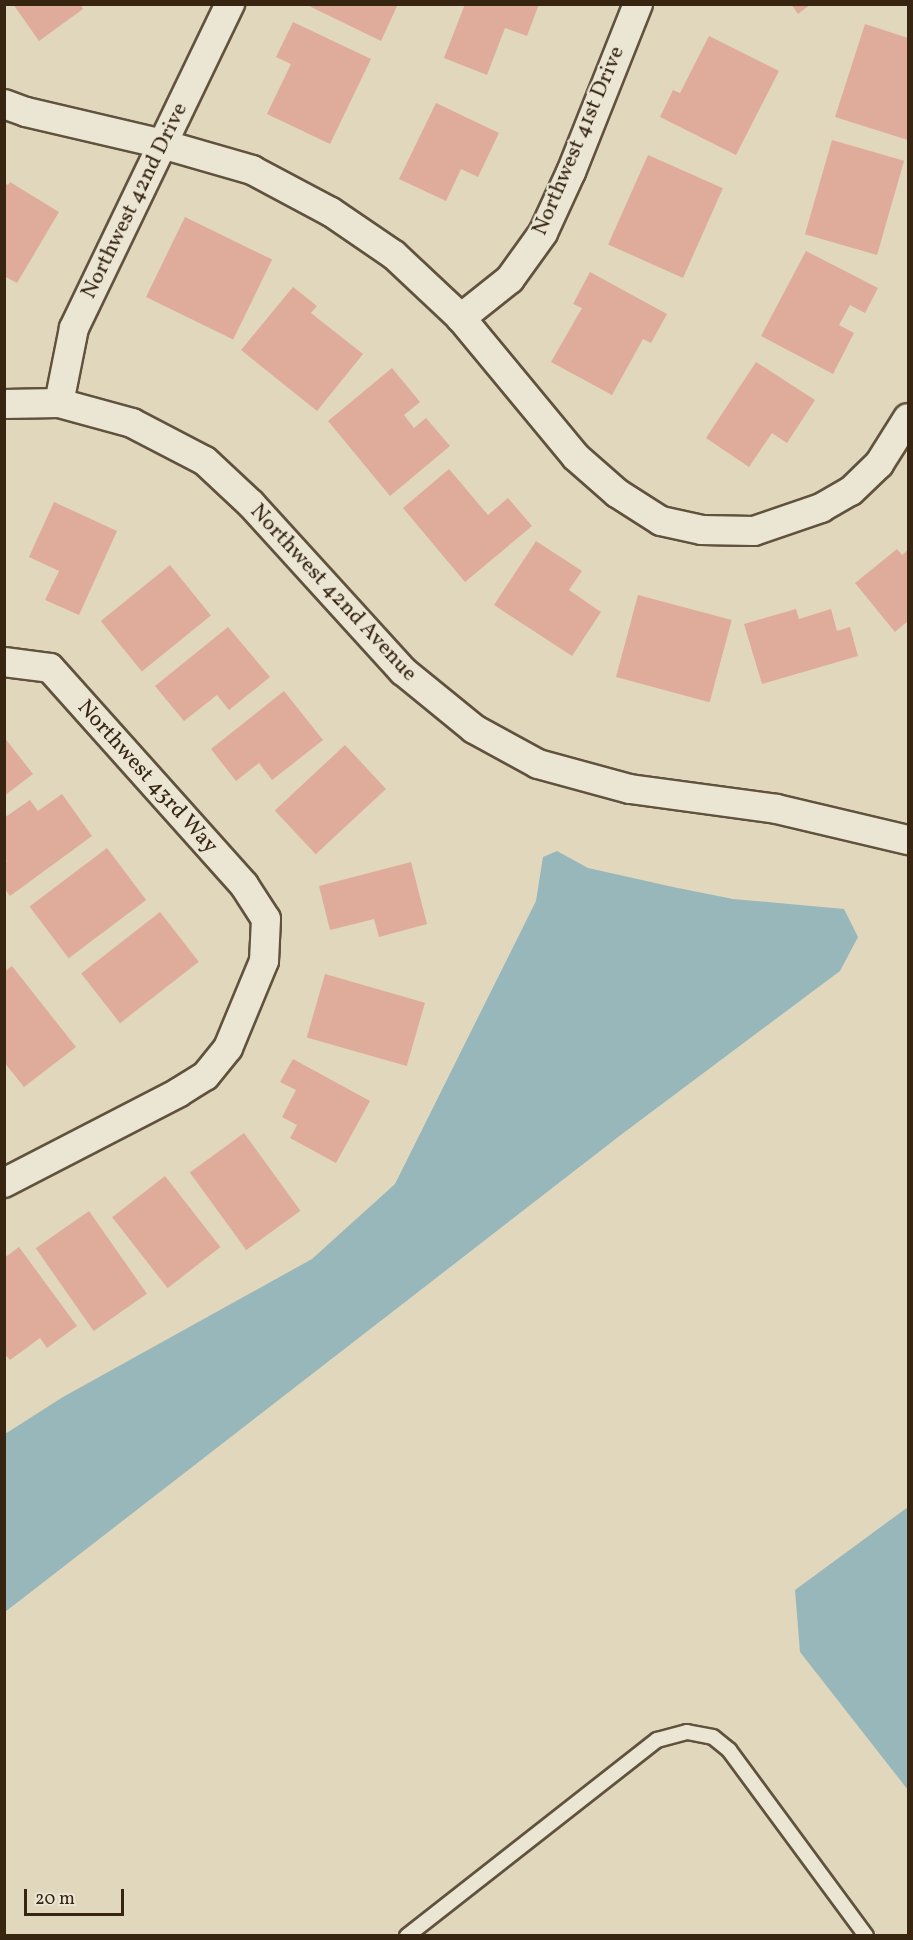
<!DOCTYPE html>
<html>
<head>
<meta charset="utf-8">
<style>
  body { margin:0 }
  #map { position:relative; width:913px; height:1940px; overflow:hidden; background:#e0d7bd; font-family:Vollkorn,serif }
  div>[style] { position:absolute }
  .water>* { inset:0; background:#97b7bb }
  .building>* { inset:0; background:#dfac9b; transform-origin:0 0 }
  .roads { filter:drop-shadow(2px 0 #61523d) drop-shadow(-2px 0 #61523d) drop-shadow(0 2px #61523d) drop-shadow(0 -2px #61523d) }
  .service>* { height:14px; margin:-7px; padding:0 7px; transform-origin:7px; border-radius:7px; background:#ebe5d4 }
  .minor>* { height:28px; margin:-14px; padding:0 14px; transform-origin:14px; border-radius:14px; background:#ebe5d4 }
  span { translate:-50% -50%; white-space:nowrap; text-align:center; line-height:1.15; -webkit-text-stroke:4.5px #ebe5d4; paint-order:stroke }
  .street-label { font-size:22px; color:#372512 }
  .frame { position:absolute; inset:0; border:6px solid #372512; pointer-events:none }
  .scale { position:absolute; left:24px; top:1889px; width:100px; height:27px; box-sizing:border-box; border:3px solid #372512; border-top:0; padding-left:8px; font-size:18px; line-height:21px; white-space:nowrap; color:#372512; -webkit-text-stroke:4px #ebe5d4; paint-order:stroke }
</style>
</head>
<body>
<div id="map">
  <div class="water">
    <i style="clip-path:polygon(557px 851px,588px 868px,673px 887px,733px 899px,844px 909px,858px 937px,840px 971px,622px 1134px,5px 1612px,5px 1434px,63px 1397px,312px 1259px,395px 1184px,536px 901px,543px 857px)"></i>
    <i style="clip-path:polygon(908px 1507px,908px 1790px,800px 1652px,795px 1590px)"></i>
  </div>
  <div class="building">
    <i style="clip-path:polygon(13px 4px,80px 4px,83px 9px,39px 41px)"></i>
    <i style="clip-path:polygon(305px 4px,398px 4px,381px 41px)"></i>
    <i style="clip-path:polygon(465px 4px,539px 4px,527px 36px,505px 28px,487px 75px,444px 58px)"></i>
    <i style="clip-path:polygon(791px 4px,811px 4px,798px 14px)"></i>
    <i style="clip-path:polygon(293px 22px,371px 59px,330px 144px,267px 114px,291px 64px,276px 57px)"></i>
    <i style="clip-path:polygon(865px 24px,908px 38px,908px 140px,835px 117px)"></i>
    <i style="clip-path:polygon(709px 36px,779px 71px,736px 155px,660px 117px,673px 90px,680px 93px)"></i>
    <i style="clip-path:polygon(436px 103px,499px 133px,478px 177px,461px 169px,446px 201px,399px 179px)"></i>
    <i style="left:832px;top:140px;width:75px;height:98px;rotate:16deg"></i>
    <i style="left:648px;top:155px;width:82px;height:98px;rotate:24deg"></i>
    <i style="clip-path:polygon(4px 182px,8px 185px,10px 182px,59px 212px,17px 283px,4px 276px)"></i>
    <i style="left:185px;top:217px;width:97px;height:89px;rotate:26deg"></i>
    <i style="clip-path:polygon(806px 251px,878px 288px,865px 313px,850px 305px,839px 325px,854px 333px,833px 374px,761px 336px)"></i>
    <i style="clip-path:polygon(590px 272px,667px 314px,651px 343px,643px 339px,612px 395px,551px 362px,582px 308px,573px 304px)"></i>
    <i style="clip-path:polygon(293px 287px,317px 306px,311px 313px,363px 354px,317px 411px,241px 350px)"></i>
    <i style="clip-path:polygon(756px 362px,815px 400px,787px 443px,772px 433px,749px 467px,706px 438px)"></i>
    <i style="clip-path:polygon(392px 368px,420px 402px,404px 415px,414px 428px,426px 418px,450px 446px,390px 496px,328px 421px)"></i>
    <i style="clip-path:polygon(449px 469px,488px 515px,508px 498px,532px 526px,465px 582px,403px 508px)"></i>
    <i style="clip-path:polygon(54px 502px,117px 531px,79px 615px,45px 600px,59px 571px,29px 557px)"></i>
    <i style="clip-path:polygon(536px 541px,582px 571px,569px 590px,601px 612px,572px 656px,494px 605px)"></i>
    <i style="clip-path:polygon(897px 549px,902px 555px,908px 550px,908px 621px,895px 632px,855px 583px)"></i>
    <i style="left:170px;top:565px;width:65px;height:89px;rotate:51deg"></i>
    <i style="left:638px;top:595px;width:97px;height:85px;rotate:15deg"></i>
    <i style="clip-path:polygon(796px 609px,799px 619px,831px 609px,837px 631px,850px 627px,858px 656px,762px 684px,744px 624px)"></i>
    <i style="clip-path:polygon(228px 627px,270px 677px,229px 710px,217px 695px,184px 721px,155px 686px)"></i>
    <i style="clip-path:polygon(284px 691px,323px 740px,272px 780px,259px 763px,236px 781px,211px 749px)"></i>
    <i style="clip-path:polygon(4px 737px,33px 774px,4px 796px)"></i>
    <i style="left:345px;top:745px;width:60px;height:96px;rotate:47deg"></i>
    <i style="clip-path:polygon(62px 794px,92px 836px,10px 896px,4px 888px,4px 863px,7px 861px,4px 858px,4px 818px,30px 800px,38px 811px)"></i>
    <i style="left:107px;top:848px;width:65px;height:97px;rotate:53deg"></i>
    <i style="clip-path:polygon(411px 862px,427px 924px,379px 937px,374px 919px,330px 930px,319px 886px)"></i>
    <i style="left:160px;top:912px;width:63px;height:100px;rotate:52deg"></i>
    <i style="clip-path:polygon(12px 966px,76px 1047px,24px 1087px,4px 1062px,4px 972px)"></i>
    <i style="left:325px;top:974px;width:104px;height:66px;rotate:16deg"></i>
    <i style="clip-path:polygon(293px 1059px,370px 1101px,336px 1163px,290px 1138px,297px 1125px,282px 1117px,296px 1090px,280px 1082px)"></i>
    <i style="left:244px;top:1133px;width:96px;height:67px;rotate:54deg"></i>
    <i style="left:165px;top:1176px;width:90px;height:67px;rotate:52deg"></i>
    <i style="left:89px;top:1211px;width:101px;height:65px;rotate:55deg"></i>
    <i style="clip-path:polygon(19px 1247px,77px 1326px,47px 1348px,40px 1338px,10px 1360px,4px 1353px,4px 1258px)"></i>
  </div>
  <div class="roads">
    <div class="service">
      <i style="left:407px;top:1936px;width:318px;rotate:-38.1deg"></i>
      <i style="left:657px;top:1740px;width:31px;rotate:-15deg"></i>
      <i style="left:687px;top:1732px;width:26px;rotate:11deg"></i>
      <i style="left:713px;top:1737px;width:21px;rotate:39deg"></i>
      <i style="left:729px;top:1750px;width:231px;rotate:53.6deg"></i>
    </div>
    <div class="minor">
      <i style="left:638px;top:4px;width:181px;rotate:111.7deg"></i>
      <i style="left:571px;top:172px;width:67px;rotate:114.7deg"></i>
      <i style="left:543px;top:233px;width:57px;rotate:125.7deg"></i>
      <i style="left:510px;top:279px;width:63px;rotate:141.5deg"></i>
      <i style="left:461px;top:318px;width:180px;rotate:50.4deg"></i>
      <i style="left:576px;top:457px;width:55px;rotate:41.3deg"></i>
      <i style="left:617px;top:493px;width:52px;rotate:32.5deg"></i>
      <i style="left:661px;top:521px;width:42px;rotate:12.4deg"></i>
      <i style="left:702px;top:530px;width:52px;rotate:1.1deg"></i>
      <i style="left:754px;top:531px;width:71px;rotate:-18.9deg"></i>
      <i style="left:821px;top:508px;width:34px;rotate:-30deg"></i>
      <i style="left:851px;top:491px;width:39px;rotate:-44deg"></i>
      <i style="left:879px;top:464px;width:54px;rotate:-57.8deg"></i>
      <i style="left:4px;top:104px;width:23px;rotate:20deg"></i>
      <i style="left:26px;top:112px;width:140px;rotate:13.2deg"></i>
      <i style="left:162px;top:144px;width:94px;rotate:16.1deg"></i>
      <i style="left:252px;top:170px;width:89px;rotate:28deg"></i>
      <i style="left:331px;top:212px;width:76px;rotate:34.3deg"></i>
      <i style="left:394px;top:255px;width:92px;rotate:43.2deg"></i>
      <i style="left:59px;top:403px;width:76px;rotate:-78.7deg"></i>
      <i style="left:74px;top:328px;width:360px;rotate:-64.3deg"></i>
      <i style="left:4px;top:404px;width:55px;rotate:-1deg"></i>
      <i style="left:59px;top:403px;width:76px;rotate:15.3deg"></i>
      <i style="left:132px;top:423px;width:82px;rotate:27.5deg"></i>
      <i style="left:205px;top:461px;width:63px;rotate:43.1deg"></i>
      <i style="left:251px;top:504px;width:226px;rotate:47.7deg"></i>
      <i style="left:403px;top:671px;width:92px;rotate:39.2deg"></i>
      <i style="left:474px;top:729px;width:73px;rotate:28.7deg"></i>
      <i style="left:538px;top:764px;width:95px;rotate:15.2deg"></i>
      <i style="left:630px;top:789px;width:148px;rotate:7.7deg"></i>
      <i style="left:777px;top:809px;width:135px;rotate:13.3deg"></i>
      <i style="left:4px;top:662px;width:46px;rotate:7.4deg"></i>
      <i style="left:50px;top:668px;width:291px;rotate:48.2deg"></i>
      <i style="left:244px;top:885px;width:40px;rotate:57.1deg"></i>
      <i style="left:266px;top:919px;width:42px;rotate:92.7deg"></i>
      <i style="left:264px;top:961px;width:94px;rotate:112.5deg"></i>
      <i style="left:228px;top:1048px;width:36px;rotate:129deg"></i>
      <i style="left:205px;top:1076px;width:32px;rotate:148deg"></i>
      <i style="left:178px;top:1093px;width:196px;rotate:152.7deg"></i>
    </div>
  </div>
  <div class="street-label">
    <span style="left:579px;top:141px;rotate:-67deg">Northwest 41st Drive</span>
    <span style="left:135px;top:201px;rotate:-64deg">Northwest 42nd Drive</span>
    <span style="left:333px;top:593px;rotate:47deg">Northwest 42nd Avenue</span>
    <span style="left:147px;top:777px;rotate:48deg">Northwest 43rd Way</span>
  </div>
  <div class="frame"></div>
  <div class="scale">20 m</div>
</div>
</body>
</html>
